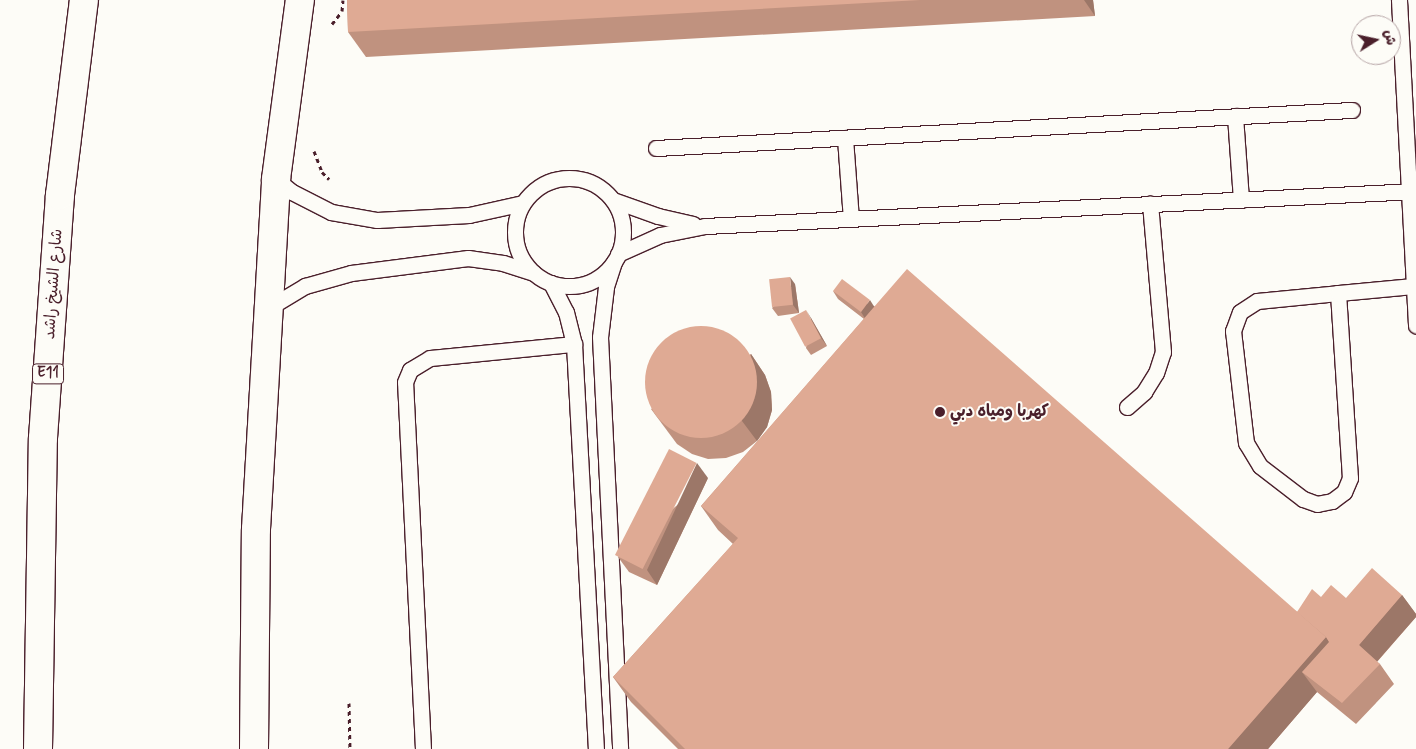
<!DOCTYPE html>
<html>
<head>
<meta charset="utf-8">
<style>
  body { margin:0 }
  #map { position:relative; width:1416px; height:749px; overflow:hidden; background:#fdfcf7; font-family:Mynerve,"Playpen Sans Arabic",sans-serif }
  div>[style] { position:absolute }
  .path>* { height:3px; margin-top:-1.5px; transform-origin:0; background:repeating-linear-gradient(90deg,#4a1f2b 0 4px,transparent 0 8px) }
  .roads { filter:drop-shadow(1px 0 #4a1f2b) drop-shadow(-1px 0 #4a1f2b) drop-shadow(0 1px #4a1f2b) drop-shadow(0 -1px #4a1f2b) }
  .service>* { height:15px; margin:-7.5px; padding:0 7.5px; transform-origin:7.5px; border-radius:7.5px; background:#fdfcf7 }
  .service>.ring { margin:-7.5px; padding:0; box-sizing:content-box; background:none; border:15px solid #fdfcf7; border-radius:50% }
  .motorway>* { height:28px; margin:-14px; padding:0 14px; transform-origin:14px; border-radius:14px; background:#fdfcf7 }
  .wall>* { inset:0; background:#c0927f }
  .shaded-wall>* { inset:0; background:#9c7768 }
  .building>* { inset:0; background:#dfaa94; transform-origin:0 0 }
  .round { border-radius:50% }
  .dots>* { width:14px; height:14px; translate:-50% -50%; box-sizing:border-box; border:2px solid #fdfcf7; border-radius:50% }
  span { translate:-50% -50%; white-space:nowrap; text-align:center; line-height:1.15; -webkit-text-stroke:4px #fdfcf7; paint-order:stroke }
  .shield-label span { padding:1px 4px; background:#fdfcf7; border:1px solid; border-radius:4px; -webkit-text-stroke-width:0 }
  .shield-label { font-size:15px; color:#4a1f2b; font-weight:700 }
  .street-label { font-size:16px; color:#4a1f2b }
  .poi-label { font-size:16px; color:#4a1f2b; font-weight:700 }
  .left { translate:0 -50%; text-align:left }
  .north { position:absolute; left:1351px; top:15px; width:50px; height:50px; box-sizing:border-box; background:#fdfcf7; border:1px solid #b5a4a5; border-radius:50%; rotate:80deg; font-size:14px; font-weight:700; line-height:20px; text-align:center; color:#4a1f2b }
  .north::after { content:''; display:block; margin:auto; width:18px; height:22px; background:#4a1f2b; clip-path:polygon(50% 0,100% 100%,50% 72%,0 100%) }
</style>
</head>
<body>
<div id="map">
  <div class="path">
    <i style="left:332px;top:24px;width:16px;rotate:-52deg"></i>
    <i style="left:342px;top:11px;width:11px;rotate:-85deg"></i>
    <i style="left:314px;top:151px;width:22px;rotate:69deg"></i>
    <i style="left:322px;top:172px;width:10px;rotate:45deg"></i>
    <i style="left:349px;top:703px;width:46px;rotate:88.8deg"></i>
  </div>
  <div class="roads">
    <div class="service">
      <i style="left:1399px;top:0;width:326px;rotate:87deg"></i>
      <i style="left:1235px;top:116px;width:84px;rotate:85.9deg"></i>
      <i style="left:845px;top:138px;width:81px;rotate:85.8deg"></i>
      <i style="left:656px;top:148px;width:697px;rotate:-3.13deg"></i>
      <i class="ring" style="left:515px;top:178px;width:93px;height:93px"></i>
      <i style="left:276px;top:179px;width:21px;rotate:39deg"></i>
      <i style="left:292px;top:192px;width:44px;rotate:27.1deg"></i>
      <i style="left:331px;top:212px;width:47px;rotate:9.9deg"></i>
      <i style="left:377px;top:220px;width:92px;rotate:-3.1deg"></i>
      <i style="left:469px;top:215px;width:55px;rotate:-12.5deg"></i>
      <i style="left:613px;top:200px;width:48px;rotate:19.6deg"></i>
      <i style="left:658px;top:216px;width:36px;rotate:13deg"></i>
      <i style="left:618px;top:254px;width:46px;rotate:-24.3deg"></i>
      <i style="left:660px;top:235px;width:46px;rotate:-11.3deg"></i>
      <i style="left:705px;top:226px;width:712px;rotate:-2.82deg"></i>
      <i style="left:614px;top:262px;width:26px;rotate:108deg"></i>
      <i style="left:606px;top:287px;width:50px;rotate:96.8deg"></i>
      <i style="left:600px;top:337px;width:412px;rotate:87.2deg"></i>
      <i style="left:551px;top:283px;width:33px;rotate:63deg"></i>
      <i style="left:566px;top:312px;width:33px;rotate:76deg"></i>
      <i style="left:574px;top:344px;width:406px;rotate:86.9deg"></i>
      <i style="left:1338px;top:293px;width:185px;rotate:86.3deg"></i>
      <i style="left:1350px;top:478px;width:15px;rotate:113deg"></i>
      <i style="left:1344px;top:492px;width:15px;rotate:143deg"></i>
      <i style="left:1332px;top:501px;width:15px;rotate:169deg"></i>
      <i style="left:1317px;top:504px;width:15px;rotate:-160deg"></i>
      <i style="left:1303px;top:499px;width:54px;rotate:-142.5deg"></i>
      <i style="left:1260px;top:466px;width:27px;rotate:-121deg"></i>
      <i style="left:1246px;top:443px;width:113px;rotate:-96.6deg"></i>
      <i style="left:1233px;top:331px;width:20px;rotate:-70deg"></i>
      <i style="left:1240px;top:312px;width:20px;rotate:-33deg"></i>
      <i style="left:1257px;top:301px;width:81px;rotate:-5.6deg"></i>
      <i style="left:1338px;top:293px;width:76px;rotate:-5.3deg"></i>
      <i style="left:270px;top:307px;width:41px;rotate:-31deg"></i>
      <i style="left:305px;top:286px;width:48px;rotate:-15.8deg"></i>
      <i style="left:351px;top:273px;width:118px;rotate:-7.3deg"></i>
      <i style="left:468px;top:258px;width:35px;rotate:8deg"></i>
      <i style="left:503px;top:263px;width:32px;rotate:18deg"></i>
      <i style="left:1127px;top:407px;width:23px;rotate:-41deg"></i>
      <i style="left:1144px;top:392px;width:22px;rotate:-58deg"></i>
      <i style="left:1156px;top:373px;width:22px;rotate:-72deg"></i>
      <i style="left:1163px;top:352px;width:149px;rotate:-95deg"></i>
      <i style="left:423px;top:749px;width:367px;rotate:-92.8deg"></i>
      <i style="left:405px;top:382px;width:13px;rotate:-67deg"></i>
      <i style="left:410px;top:370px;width:23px;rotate:-31deg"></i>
      <i style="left:430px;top:358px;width:145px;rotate:-5.6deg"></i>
    </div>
    <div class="motorway">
      <i style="left:38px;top:749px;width:311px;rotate:-89.1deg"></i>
      <i style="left:43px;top:438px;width:244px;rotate:-86deg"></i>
      <i style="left:60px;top:195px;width:196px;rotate:-83deg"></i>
      <i style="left:254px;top:749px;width:220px;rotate:-89.5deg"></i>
      <i style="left:256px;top:529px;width:351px;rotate:-86.7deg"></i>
      <i style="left:276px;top:179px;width:181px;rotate:-82.4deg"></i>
    </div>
  </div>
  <div class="wall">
    <i style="clip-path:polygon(347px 0,1093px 0,1095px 16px,366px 57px,348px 32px)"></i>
    <i style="clip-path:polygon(795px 284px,799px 313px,778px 316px,772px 308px)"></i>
    <i style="clip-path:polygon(833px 291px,874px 306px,1297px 612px,1321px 597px,1346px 598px,1402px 595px,1416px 614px,1416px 617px,1377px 662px,1380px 664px,1394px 684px,1356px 724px,1317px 692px,1268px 749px,678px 749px,631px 702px,613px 677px,733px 544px,718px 530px,701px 506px,864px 319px,838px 299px)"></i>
    <i style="clip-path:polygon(811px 318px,827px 346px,811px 355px,806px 348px)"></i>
    <i style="clip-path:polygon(751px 354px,765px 375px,771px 392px,772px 410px,767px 427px,757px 441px,743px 452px,726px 458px,708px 459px,692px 454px,677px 444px,651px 409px)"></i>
    <i style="clip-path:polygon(708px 478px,657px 585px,629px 572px,618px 557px)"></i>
  </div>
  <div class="shaded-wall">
    <i style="clip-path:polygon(1084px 0,1093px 0,1095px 16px)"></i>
    <i style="clip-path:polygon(790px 277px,795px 284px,799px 313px,793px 305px)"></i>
    <i style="clip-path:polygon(870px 300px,875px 308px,866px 320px,861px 312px)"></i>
    <i style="clip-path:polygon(806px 310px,811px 318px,827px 346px,821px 338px)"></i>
    <i style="clip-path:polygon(751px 354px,765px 375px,771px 392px,772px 410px,767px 427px,757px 441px,742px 421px)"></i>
    <i style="clip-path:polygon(697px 463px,708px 478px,657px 585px,647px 570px)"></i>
    <i style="clip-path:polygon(1402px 595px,1416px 614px,1416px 617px,1373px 666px,1359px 645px)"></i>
    <i style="clip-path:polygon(1326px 637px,1343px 662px,1302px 672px,1317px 692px,1268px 749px,1228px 749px)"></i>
  </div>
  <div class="building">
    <i style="clip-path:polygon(347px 0,920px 0,348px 32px)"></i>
    <i style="clip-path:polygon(907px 269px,1326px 637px,1228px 749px,685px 749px,613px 677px,738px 538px,701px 506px)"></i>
    <i style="left:790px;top:277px;width:28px;height:21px;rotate:84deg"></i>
    <i style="left:842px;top:279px;width:35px;height:15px;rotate:37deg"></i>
    <i style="left:806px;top:310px;width:32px;height:18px;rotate:62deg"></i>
    <i class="round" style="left:645px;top:326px;width:112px;height:112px"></i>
    <i style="left:669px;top:449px;width:31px;height:119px;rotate:27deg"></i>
    <i style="clip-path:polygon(1372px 568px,1402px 595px,1359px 645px,1380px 664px,1342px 703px,1302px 672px,1329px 642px,1326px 637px,1297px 612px,1312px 589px,1321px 597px,1331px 585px,1346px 598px)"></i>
  </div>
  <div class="dots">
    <i style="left:940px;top:412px;background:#4a1f2b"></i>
  </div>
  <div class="shield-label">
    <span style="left:48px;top:374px">E11</span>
  </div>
  <div class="street-label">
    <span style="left:54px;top:284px;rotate:-86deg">شارع الشيخ راشد</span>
  </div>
  <div class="poi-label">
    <span class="left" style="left:950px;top:412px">كهربا ومياه دبي</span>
  </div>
  <div class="north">ش</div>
</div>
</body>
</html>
